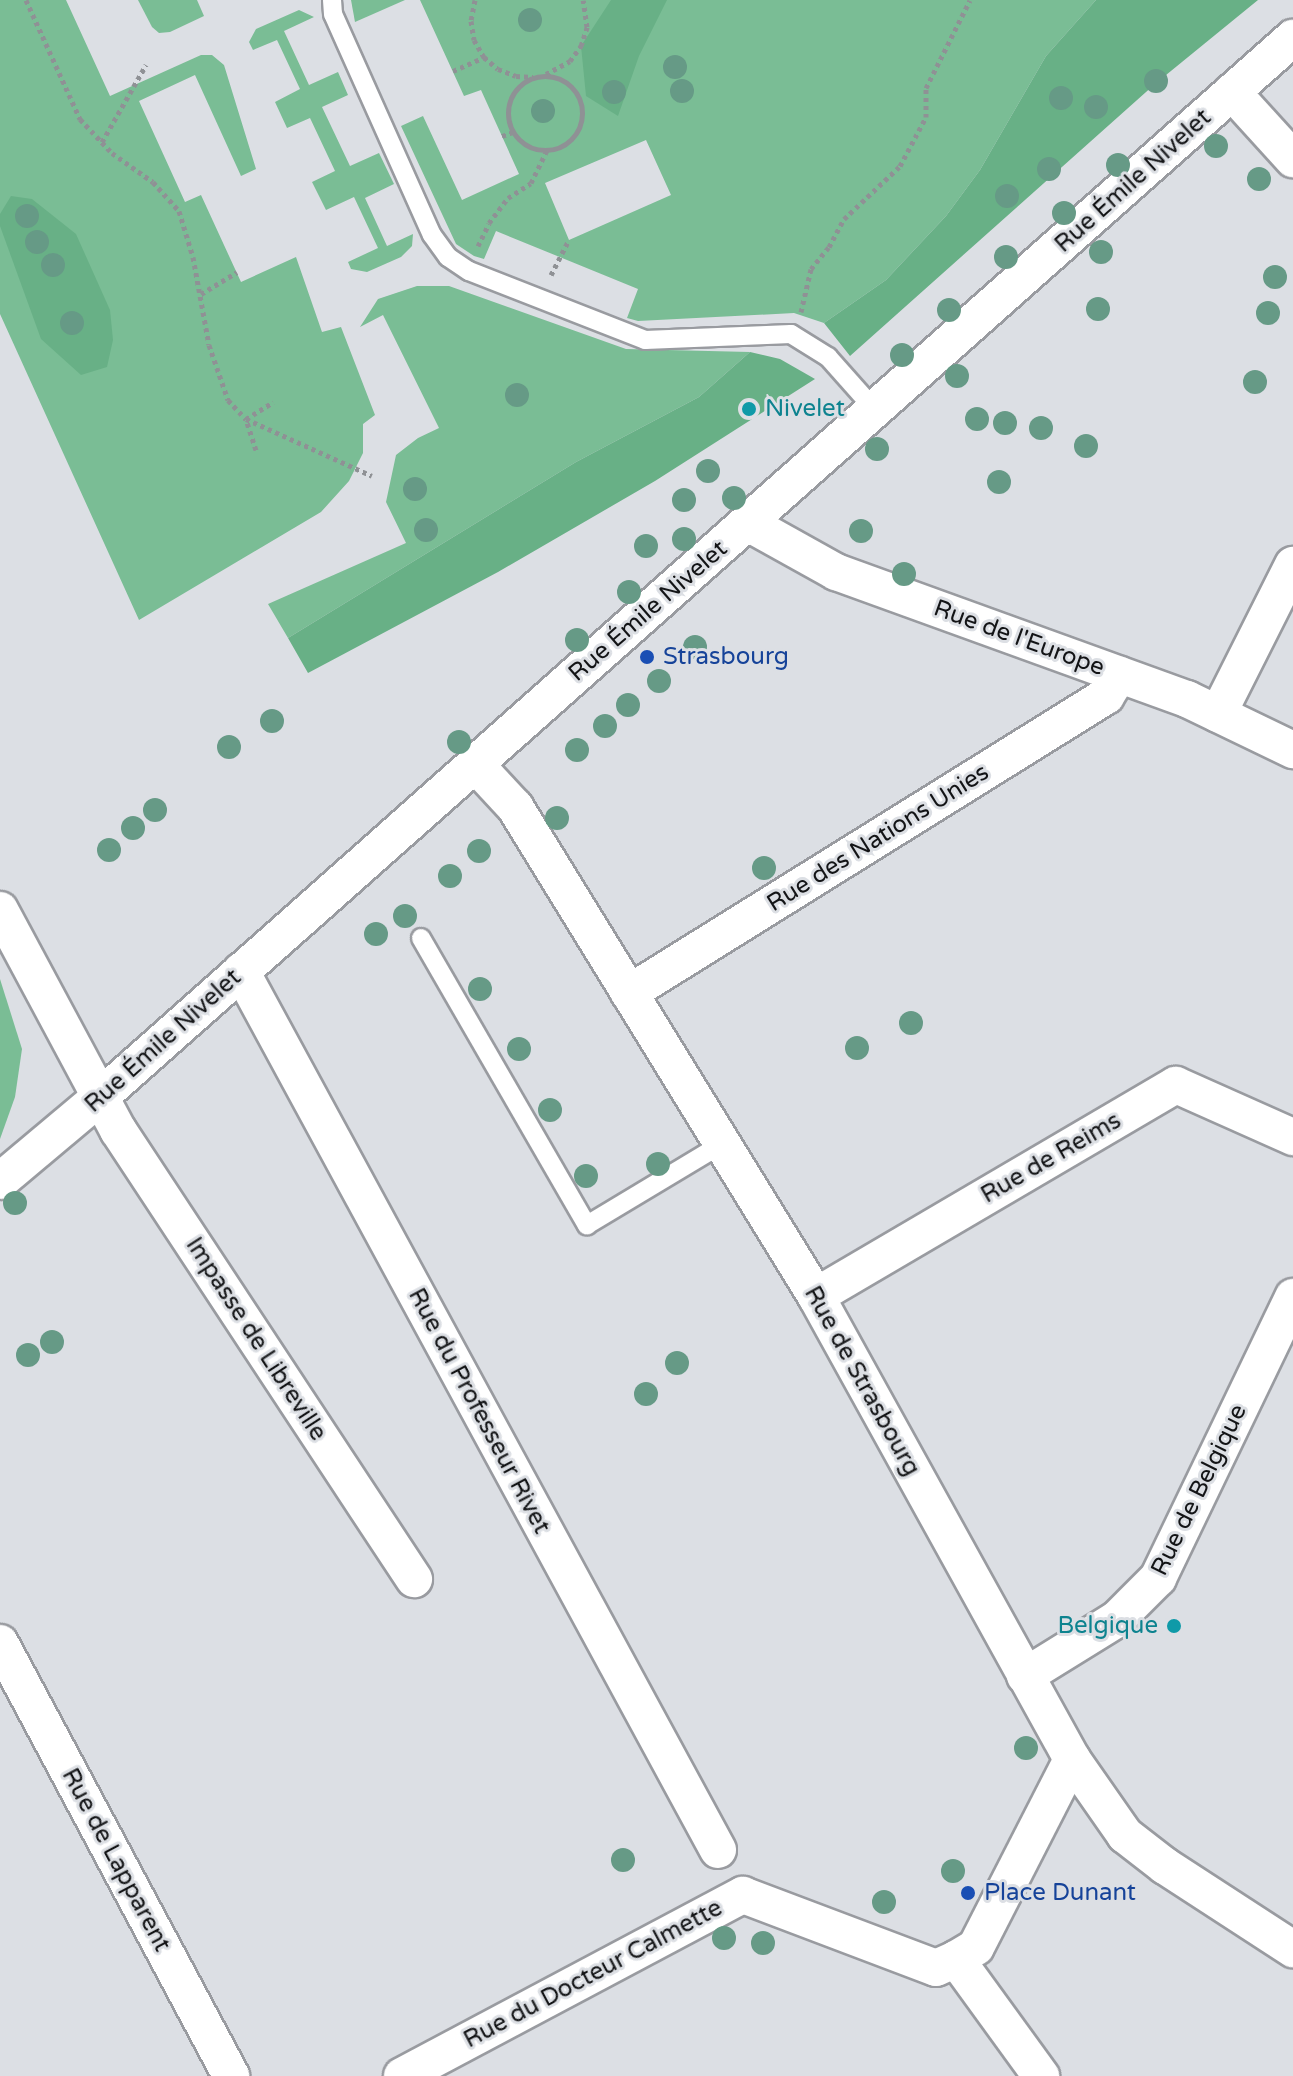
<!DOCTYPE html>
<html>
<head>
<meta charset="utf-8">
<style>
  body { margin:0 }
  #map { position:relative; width:1293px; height:2076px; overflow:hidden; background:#dcdfe4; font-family:"Varela Round",sans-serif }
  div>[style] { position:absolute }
  .green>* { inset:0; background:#7abd95 }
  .forest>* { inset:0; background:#68b086 }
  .path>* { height:5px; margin-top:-2.5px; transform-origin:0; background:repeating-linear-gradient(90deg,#8f9195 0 4px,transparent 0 8px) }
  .path>.ring { margin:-2.5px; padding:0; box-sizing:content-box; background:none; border:5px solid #8f9195; border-radius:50% }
  .roads { filter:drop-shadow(2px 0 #999ba0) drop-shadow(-2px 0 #999ba0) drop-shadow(0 2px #999ba0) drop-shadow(0 -2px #999ba0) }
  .service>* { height:18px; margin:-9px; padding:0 9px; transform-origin:9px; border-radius:9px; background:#fff }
  .minor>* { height:36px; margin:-18px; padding:0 18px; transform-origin:18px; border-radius:18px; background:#fff }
  .trees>* { width:24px; height:24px; margin:-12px; border-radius:50%; background:#669a86 }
  .dots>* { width:22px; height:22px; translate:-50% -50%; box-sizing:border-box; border:4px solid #dcdfe4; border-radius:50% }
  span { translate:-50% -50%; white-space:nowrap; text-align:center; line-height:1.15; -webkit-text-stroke:6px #dcdfe4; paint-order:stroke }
  .street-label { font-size:24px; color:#131416 }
  .culture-label { font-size:24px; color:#0d838f }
  .left { translate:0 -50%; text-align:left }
  .right { translate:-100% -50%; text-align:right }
  .transit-label { font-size:24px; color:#164399 }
</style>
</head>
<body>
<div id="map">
  <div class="green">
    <i style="clip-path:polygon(0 0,66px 0,110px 96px,201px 55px,212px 55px,224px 65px,256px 169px,241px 176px,195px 75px,139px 101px,185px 202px,201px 195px,241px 282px,296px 257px,322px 332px,341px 327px,375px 415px,363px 424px,363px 453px,349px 481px,321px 512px,139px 620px,0 314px)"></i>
    <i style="clip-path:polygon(138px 0,197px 0,204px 16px,170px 32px,159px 33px,152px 27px)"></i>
    <i style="clip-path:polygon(351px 0,405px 0,355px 22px)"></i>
    <i style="clip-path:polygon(evenodd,420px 0,1096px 0,1046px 56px,980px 170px,946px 216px,886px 280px,824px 323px,794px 313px,638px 321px,627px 318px,638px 289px,496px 231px,484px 259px,474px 256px,456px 244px,401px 126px,423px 116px,462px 200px,519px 174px,481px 90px,464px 96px,420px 0,646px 140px,671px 195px,569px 240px,545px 183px,646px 140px)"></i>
    <i style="clip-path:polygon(299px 10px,314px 17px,284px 31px,309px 85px,338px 72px,348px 95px,322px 107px,350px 166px,379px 153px,394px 184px,365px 198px,387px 246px,413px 234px,412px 246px,401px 257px,367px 272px,351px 269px,348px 262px,378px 248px,354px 197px,326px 210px,312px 182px,335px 171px,310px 118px,287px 128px,275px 102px,300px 89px,277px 40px,253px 50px,249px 42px,256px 29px)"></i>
    <i style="clip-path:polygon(417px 286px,449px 286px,626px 349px,750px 352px,699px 397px,576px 462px,288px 638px,268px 604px,406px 543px,386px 502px,396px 455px,418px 438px,439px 428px,383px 315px,360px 327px,378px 299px)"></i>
    <i style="clip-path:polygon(0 979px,22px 1049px,15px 1097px,0 1139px)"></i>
  </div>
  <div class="forest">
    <i style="clip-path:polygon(611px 0,667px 0,639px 56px,618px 116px,586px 96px,581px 46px)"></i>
    <i style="clip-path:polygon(1096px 0,1258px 0,1155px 84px,850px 356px,824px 323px,886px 280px,946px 216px,980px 170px,1046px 56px)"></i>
    <i style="clip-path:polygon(11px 196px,32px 199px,76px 234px,110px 310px,113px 340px,107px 367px,81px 375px,41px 339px,0 226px,0 214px)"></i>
    <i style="clip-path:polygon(750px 352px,780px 359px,815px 379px,655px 481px,498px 572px,308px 673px,288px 638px,576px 462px,699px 397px)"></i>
  </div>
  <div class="path">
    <i style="left:26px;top:0;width:131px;rotate:65.6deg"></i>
    <i style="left:80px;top:119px;width:47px;rotate:46.7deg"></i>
    <i style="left:112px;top:153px;width:50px;rotate:35.3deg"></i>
    <i style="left:153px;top:182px;width:39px;rotate:48deg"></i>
    <i style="left:179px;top:211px;width:48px;rotate:73.1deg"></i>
    <i style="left:193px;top:257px;width:89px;rotate:79.7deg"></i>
    <i style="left:209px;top:345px;width:58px;rotate:70.9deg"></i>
    <i style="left:228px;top:400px;width:26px;rotate:47deg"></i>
    <i style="left:246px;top:419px;width:138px;rotate:24.3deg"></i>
    <i style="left:475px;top:0;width:21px;rotate:101deg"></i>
    <i style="left:471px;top:21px;width:19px;rotate:81deg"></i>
    <i style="left:474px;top:40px;width:20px;rotate:60deg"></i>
    <i style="left:484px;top:57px;width:18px;rotate:41deg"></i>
    <i style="left:498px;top:69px;width:19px;rotate:21deg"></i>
    <i style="left:516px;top:76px;width:17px;rotate:3deg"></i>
    <i style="left:453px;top:71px;width:34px;rotate:-24deg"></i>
    <i style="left:546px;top:74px;width:27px;rotate:-28deg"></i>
    <i style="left:570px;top:61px;width:19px;rotate:-54deg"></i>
    <i style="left:581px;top:46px;width:20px;rotate:-72deg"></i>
    <i style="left:587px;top:27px;width:27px;rotate:-98deg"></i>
    <i class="ring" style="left:508px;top:76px;width:69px;height:69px"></i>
    <i style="left:502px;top:136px;width:12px;rotate:-20deg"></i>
    <i style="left:102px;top:142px;width:89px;rotate:-60.3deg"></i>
    <i style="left:478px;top:246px;width:25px;rotate:-64deg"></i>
    <i style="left:489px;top:223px;width:31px;rotate:-53deg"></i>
    <i style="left:508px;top:198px;width:27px;rotate:-33deg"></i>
    <i style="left:531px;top:183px;width:37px;rotate:-64deg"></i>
    <i style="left:551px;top:275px;width:39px;rotate:-63deg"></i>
    <i style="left:201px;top:294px;width:42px;rotate:-31.4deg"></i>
    <i style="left:801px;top:312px;width:44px;rotate:-76.9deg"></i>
    <i style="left:811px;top:269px;width:28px;rotate:-51deg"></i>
    <i style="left:829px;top:247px;width:32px;rotate:-62deg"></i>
    <i style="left:844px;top:219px;width:77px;rotate:-43.4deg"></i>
    <i style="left:900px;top:166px;width:55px;rotate:-62deg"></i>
    <i style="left:926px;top:117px;width:29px;rotate:-90deg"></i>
    <i style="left:926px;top:88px;width:98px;rotate:-63.4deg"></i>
    <i style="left:256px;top:450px;width:33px;rotate:-108deg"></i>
    <i style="left:246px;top:419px;width:32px;rotate:-32deg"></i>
  </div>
  <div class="roads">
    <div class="service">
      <i style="left:332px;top:0;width:14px;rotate:86deg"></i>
      <i style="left:333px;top:14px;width:242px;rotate:65.9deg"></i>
      <i style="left:432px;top:235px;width:27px;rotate:54deg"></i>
      <i style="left:448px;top:257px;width:25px;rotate:34deg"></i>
      <i style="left:469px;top:271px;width:189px;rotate:21.4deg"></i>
      <i style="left:645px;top:340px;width:146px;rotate:-2.4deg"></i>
      <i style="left:791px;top:334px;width:44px;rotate:31.9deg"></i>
      <i style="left:828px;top:357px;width:71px;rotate:48.4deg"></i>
      <i style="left:421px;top:938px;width:332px;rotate:60deg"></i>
      <i style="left:587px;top:1225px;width:157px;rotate:-31deg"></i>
    </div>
    <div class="minor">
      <i style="left:1232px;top:92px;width:91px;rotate:47.7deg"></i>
      <i style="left:748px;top:523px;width:101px;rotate:29.1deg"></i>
      <i style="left:836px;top:572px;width:373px;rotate:19.9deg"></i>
      <i style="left:1187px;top:699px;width:118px;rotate:25.7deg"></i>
      <i style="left:1218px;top:714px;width:167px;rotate:-63.3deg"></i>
      <i style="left:475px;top:764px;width:59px;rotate:47.1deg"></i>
      <i style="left:515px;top:807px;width:574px;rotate:58.39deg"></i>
      <i style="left:816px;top:1296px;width:529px;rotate:61.06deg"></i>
      <i style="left:1072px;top:1759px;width:93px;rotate:55.1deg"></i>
      <i style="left:1125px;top:1835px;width:51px;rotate:37.8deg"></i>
      <i style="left:1165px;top:1866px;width:153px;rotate:33deg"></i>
      <i style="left:0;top:910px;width:250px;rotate:61.8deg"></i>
      <i style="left:118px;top:1130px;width:538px;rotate:56.61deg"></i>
      <i style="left:241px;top:971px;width:1000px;rotate:61.51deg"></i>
      <i style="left:629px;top:993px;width:562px;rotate:-31.91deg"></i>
      <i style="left:1106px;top:696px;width:25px;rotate:-58deg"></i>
      <i style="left:0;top:1181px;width:129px;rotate:-40deg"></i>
      <i style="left:99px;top:1098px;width:1597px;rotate:-41.6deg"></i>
      <i style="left:816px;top:1296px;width:417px;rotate:-30.4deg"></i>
      <i style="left:1176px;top:1085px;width:128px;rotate:24deg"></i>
      <i style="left:0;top:1643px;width:491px;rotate:61.9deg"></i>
      <i style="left:1025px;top:1676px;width:108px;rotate:-31.8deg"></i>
      <i style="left:1117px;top:1619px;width:58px;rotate:-45deg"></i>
      <i style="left:1158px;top:1578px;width:312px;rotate:-64.3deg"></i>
      <i style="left:956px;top:1959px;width:145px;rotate:54deg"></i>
      <i style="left:402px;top:2076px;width:386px;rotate:-28deg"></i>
      <i style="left:743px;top:1895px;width:206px;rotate:20.7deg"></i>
      <i style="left:936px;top:1968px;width:22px;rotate:-24deg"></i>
      <i style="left:956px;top:1959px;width:23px;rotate:-31deg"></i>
      <i style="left:976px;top:1947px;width:211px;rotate:-62.9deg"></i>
    </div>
  </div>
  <div class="trees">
    <i style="left:530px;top:20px"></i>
    <i style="left:675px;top:67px"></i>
    <i style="left:1156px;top:81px"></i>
    <i style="left:682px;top:91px"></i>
    <i style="left:614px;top:92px"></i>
    <i style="left:1061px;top:98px"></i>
    <i style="left:1096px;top:107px"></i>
    <i style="left:543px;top:111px"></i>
    <i style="left:1216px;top:146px"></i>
    <i style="left:1118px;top:165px"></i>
    <i style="left:1049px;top:169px"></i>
    <i style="left:1259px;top:179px"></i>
    <i style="left:1007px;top:196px"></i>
    <i style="left:1064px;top:213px"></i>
    <i style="left:27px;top:216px"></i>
    <i style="left:37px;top:242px"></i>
    <i style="left:1101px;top:252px"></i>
    <i style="left:1006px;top:257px"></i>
    <i style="left:53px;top:265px"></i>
    <i style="left:1275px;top:277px"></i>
    <i style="left:1098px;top:309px"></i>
    <i style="left:949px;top:310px"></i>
    <i style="left:1268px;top:313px"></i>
    <i style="left:72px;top:323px"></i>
    <i style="left:902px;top:355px"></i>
    <i style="left:957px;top:376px"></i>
    <i style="left:1255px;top:382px"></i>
    <i style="left:517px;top:395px"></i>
    <i style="left:977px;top:419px"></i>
    <i style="left:1005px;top:423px"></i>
    <i style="left:1041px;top:428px"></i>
    <i style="left:1086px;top:446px"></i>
    <i style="left:877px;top:449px"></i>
    <i style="left:708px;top:471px"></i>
    <i style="left:999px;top:482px"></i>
    <i style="left:415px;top:489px"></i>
    <i style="left:734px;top:498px"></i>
    <i style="left:684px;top:500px"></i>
    <i style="left:426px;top:530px"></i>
    <i style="left:861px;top:531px"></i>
    <i style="left:684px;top:539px"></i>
    <i style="left:646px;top:546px"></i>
    <i style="left:904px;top:574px"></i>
    <i style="left:629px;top:592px"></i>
    <i style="left:577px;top:640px"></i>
    <i style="left:695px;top:647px"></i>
    <i style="left:659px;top:681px"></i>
    <i style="left:628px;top:705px"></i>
    <i style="left:272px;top:721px"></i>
    <i style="left:605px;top:726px"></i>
    <i style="left:459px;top:742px"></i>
    <i style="left:229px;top:747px"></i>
    <i style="left:577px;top:750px"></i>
    <i style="left:155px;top:810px"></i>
    <i style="left:557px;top:818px"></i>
    <i style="left:133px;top:828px"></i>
    <i style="left:109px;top:850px"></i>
    <i style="left:479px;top:851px"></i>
    <i style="left:764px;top:868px"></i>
    <i style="left:450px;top:876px"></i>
    <i style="left:405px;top:916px"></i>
    <i style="left:376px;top:934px"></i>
    <i style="left:480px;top:989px"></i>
    <i style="left:911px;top:1023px"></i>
    <i style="left:857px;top:1048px"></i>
    <i style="left:519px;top:1049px"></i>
    <i style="left:550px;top:1110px"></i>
    <i style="left:658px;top:1164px"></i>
    <i style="left:586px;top:1176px"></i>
    <i style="left:15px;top:1203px"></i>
    <i style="left:52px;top:1342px"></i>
    <i style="left:28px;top:1355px"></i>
    <i style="left:677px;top:1363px"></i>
    <i style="left:646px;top:1394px"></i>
    <i style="left:1026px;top:1748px"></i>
    <i style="left:623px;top:1860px"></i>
    <i style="left:953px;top:1871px"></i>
    <i style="left:884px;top:1902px"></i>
    <i style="left:724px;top:1938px"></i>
    <i style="left:763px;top:1943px"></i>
  </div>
  <div class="dots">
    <i style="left:749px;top:409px;background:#0f9aa8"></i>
    <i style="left:647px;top:657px;background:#1a4fb4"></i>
    <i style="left:1174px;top:1626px;background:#0f9aa8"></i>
    <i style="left:968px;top:1893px;background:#1a4fb4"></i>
  </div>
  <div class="street-label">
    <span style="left:1133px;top:181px;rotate:-42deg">Rue Émile Nivelet</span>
    <span style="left:648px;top:611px;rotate:-41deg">Rue Émile Nivelet</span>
    <span style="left:1019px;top:638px;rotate:20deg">Rue de l'Europe</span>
    <span style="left:878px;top:838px;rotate:-32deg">Rue des Nations Unies</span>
    <span style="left:163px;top:1041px;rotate:-42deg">Rue Émile Nivelet</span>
    <span style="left:1051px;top:1158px;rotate:-30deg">Rue de Reims</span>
    <span style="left:256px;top:1339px;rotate:57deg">Impasse de Libreville</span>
    <span style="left:862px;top:1381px;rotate:61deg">Rue de Strasbourg</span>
    <span style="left:479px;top:1411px;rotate:62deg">Rue du Professeur Rivet</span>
    <span style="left:1199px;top:1490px;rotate:-64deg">Rue de Belgique</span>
    <span style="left:116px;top:1860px;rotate:62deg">Rue de Lapparent</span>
    <span style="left:593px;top:1974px;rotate:-28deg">Rue du Docteur Calmette</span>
  </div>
  <div class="culture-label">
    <span class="left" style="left:765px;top:409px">Nivelet</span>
    <span class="right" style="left:1158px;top:1626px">Belgique</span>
  </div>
  <div class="transit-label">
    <span class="left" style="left:663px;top:657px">Strasbourg</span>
    <span class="left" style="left:984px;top:1893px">Place Dunant</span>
  </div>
</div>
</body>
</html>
